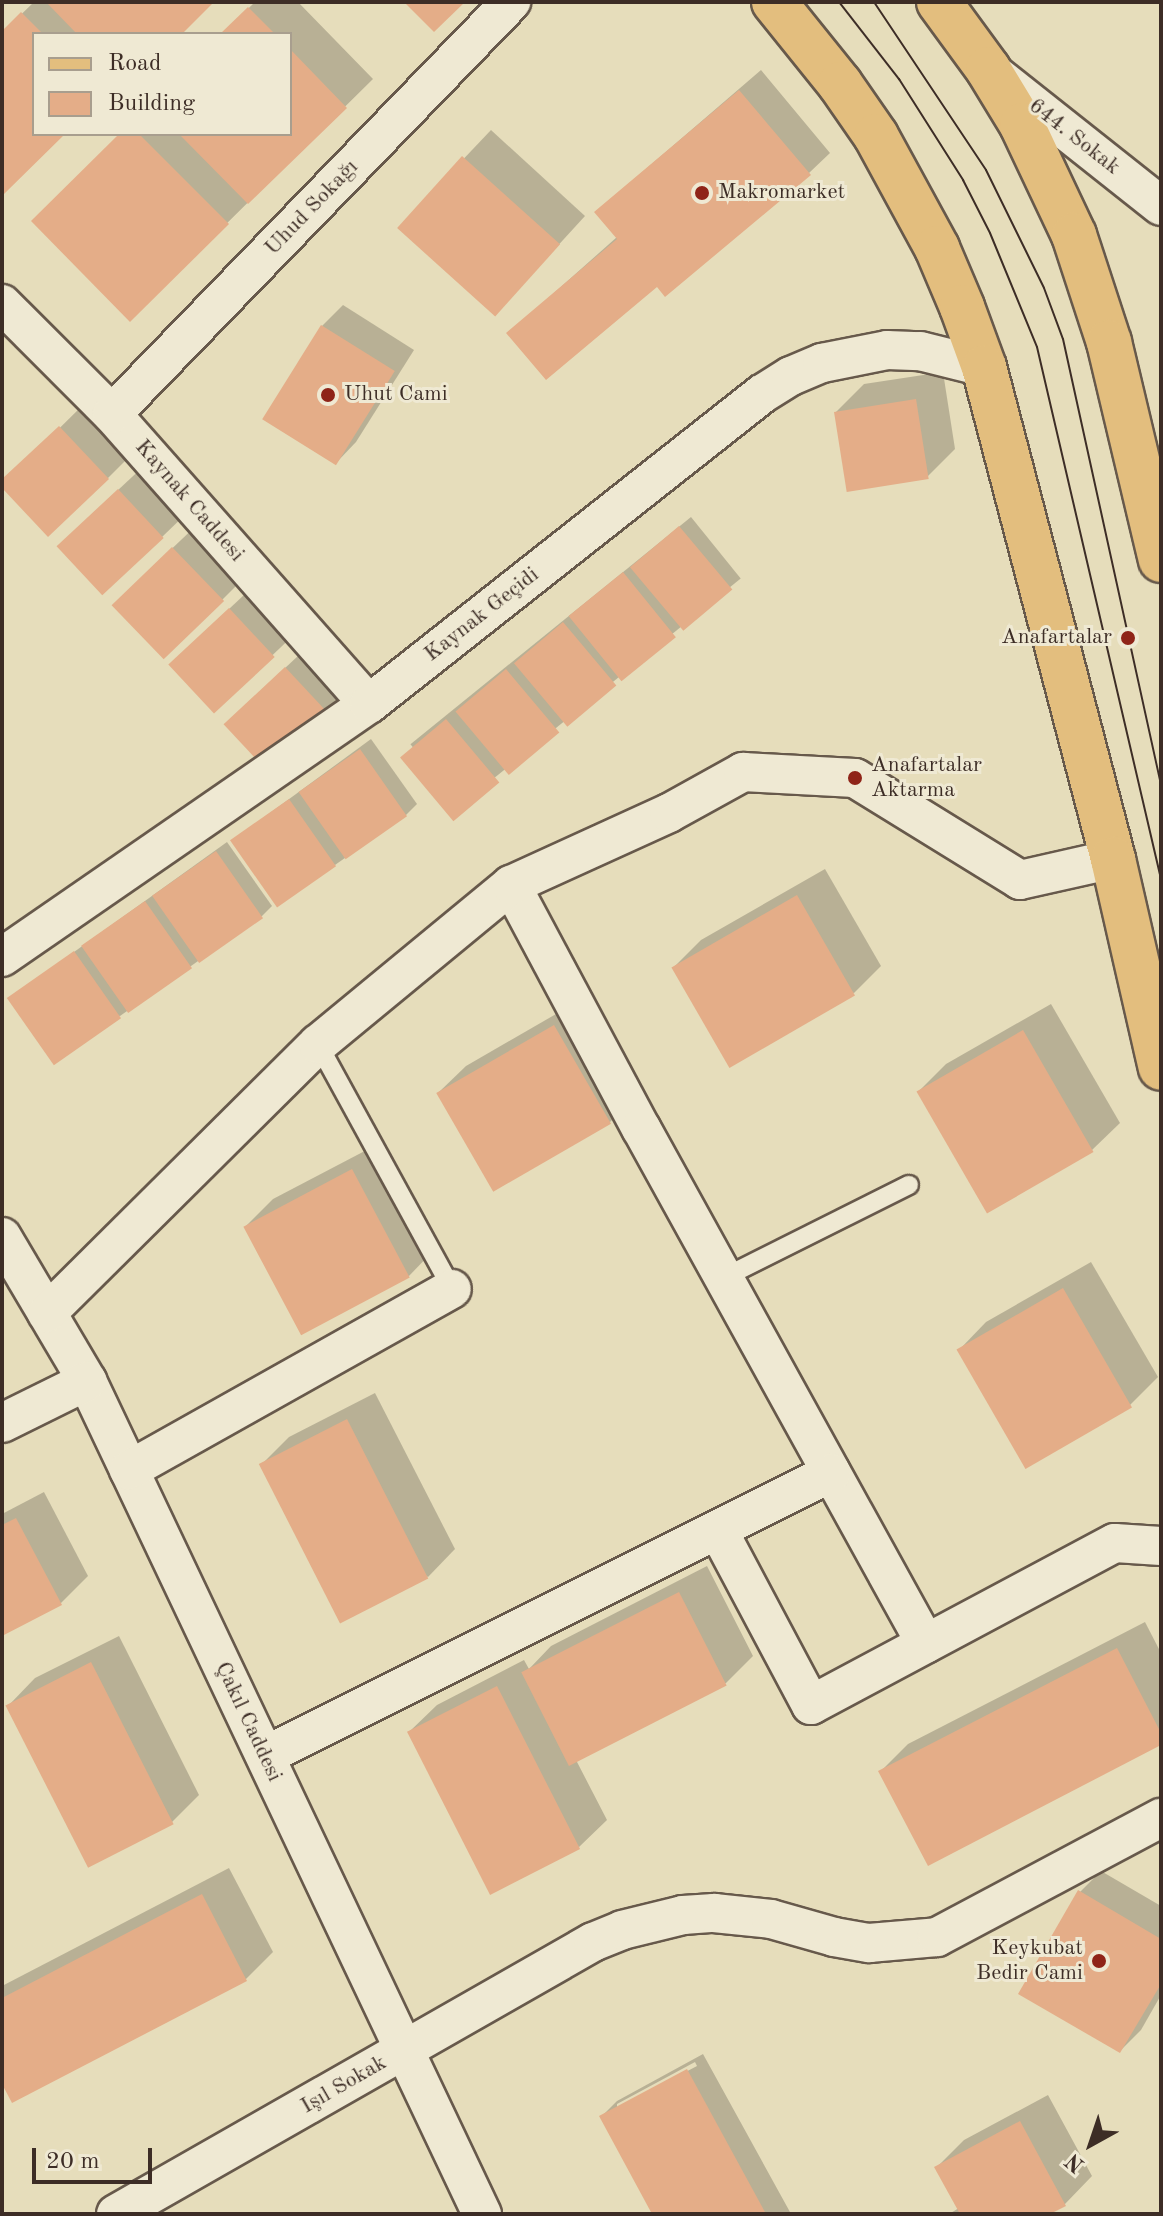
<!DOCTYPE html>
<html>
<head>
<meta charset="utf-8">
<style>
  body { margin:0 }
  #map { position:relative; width:1163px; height:2216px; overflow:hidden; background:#e6ddbb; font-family:"Old Standard TT",serif }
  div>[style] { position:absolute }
  .shadow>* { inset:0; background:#0003; transform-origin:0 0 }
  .building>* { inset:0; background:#e4ad88; transform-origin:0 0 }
  .roads { filter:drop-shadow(2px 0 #67594b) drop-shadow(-2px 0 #67594b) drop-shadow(0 2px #67594b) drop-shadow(0 -2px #67594b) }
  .lane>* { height:18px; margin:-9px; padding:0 9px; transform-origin:9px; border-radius:9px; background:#efe9d3 }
  .street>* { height:38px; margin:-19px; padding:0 19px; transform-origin:19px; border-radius:19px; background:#efe9d3 }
  .primary>* { height:44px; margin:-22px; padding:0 22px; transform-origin:22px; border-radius:22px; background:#e3be7e }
  .tram>* { height:2px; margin:-1px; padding:0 1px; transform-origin:1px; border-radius:1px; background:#3d2d26 }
  .dots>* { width:22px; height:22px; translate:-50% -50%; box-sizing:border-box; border:4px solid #efe9d3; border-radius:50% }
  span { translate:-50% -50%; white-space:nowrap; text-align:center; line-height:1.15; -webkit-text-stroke:6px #efe9d3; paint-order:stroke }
  .street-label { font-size:22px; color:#3d2d26 }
  .poi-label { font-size:22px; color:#3d2d26 }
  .left { translate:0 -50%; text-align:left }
  .right { translate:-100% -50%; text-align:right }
  .frame { position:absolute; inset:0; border:4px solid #3d2d26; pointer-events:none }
  .legend { position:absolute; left:32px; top:32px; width:260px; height:104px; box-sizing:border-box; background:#efe9d3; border:2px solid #a89e8e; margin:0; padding:10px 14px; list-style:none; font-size:24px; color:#3d2d26 }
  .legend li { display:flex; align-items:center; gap:16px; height:40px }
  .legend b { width:40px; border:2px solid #a89e8e }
  .north { position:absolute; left:1051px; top:2104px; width:80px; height:80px; -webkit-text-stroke:6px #efe9d3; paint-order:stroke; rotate:220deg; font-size:22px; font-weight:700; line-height:32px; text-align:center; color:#3d2d26 }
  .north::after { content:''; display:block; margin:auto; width:28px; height:36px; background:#3d2d26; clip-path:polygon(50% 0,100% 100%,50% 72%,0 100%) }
  .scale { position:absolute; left:32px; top:2148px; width:120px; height:36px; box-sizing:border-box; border:4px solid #3d2d26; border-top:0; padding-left:10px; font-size:24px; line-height:28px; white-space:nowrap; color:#3d2d26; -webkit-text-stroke:6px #efe9d3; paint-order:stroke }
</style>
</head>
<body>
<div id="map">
  <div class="shadow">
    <i style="clip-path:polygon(34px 2px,211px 2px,179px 34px,34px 34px,34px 134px,63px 134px,4px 192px,2px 33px)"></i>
    <i style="clip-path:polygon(255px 2px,298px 2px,373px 79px,130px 319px,121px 134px,290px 134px,290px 34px,222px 34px)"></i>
    <i style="clip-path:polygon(761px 70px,830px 153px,809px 173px,657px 284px,509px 333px,617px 237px,596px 212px)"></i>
    <i style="clip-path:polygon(491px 130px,585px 216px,521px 286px,399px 227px)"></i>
    <i style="clip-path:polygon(343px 305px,414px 350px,356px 442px,336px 463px,322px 326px)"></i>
    <i style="clip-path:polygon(943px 372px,955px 449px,927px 477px,836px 412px,864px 384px)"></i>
    <i style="clip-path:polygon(88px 400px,135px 451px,108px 478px,2px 485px)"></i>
    <i style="clip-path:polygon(147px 463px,190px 510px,162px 537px,87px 519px)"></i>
    <i style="left:691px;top:517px;width:79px;height:361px;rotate:51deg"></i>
    <i style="clip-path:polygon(201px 521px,249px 573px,222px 600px,141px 578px)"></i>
    <i style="clip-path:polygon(258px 582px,301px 628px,214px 711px,198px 638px)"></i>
    <i style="clip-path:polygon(314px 641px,355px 685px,328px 713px,254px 697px)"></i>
    <i style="clip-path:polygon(371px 739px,417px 804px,406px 815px,335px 865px,232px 841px)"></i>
    <i style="clip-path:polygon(227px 842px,272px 906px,262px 916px,120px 1016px,10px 998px)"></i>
    <i style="clip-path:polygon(825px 869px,881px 966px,854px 993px,674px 967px,701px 940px)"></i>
    <i style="clip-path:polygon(582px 999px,638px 1095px,610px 1122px,494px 1189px,438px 1093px,466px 1066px)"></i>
    <i style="clip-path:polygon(1051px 1004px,1120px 1123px,1092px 1150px,919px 1091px,946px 1064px)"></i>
    <i style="clip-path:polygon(380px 1143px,435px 1249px,408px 1277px,245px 1227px,273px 1199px)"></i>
    <i style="clip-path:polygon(1091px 1262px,1158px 1377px,1130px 1405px,959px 1350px,986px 1322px)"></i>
    <i style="clip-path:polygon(375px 1393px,455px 1549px,428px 1577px,262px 1464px,289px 1437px)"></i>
    <i style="clip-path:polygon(44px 1492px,88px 1576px,61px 1603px,2px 1633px,2px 1514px)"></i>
    <i style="clip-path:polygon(707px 1566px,753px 1656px,726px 1683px,576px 1760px,607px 1820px,579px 1847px,492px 1892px,409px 1732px,437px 1705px,524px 1660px,529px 1669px,551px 1646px)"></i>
    <i style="clip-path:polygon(1145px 1622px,1161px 1653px,1161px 1743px,881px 1771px,908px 1744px)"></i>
    <i style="clip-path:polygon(119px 1636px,199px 1795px,172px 1822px,8px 1706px,35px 1678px)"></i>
    <i style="clip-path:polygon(229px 1868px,273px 1952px,246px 1979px,2px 2080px,2px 1986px)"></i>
    <i style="clip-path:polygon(1101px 1871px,1161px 1906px,1161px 1995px,1141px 2030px,1120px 2051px,1080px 1892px)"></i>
    <i style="clip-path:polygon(evenodd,703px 2054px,790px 2212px,788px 2214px,654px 2214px,601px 2117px,617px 2101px,703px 2054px,695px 2062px,697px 2066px,617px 2108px,617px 2104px,695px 2062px)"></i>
    <i style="clip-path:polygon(1048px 2095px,1092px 2176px,1065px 2204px,1046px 2214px,949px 2214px,959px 2208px,937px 2167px,964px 2140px)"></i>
  </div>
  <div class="building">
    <i style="clip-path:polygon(46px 2px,214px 2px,182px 34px,77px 34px)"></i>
    <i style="clip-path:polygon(404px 2px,465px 2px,434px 32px)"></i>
    <i style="clip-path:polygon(248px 7px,275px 34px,220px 34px)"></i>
    <i style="clip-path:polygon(21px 12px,43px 34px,34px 34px,34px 134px,65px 134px,4px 194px,2px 31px)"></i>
    <i style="clip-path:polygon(290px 49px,347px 108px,248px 204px,179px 134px,290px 134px)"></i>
    <i style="clip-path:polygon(739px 90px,811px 175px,665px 297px,657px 287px,546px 380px,506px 333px,617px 239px,594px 212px)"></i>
    <i style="clip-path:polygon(119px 134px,139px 134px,229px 224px,130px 322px,31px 221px)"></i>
    <i style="left:462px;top:156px;width:132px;height:97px;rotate:42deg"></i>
    <i style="left:321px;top:325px;width:87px;height:111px;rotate:32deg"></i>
    <i style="left:916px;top:399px;width:81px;height:83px;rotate:81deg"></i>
    <i style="clip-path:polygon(59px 426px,109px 479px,48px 537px,2px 488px,2px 479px)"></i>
    <i style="left:118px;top:489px;width:67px;height:84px;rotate:47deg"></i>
    <i style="left:679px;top:526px;width:83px;height:64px;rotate:50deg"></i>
    <i style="left:172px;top:547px;width:75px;height:84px;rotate:46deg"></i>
    <i style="left:623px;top:572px;width:84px;height:70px;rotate:51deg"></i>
    <i style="left:229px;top:608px;width:67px;height:83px;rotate:47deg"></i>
    <i style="left:563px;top:622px;width:83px;height:64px;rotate:50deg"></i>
    <i style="left:285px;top:667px;width:64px;height:84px;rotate:47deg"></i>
    <i style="left:506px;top:669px;width:83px;height:66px;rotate:50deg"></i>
    <i style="left:446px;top:719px;width:83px;height:60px;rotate:50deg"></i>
    <i style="left:360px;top:749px;width:82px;height:75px;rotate:55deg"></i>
    <i style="left:289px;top:799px;width:82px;height:72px;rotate:55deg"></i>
    <i style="left:216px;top:851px;width:82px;height:78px;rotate:55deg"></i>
    <i style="left:797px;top:895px;width:116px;height:145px;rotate:60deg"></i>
    <i style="left:145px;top:901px;width:82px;height:78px;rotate:55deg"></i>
    <i style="left:74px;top:951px;width:82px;height:82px;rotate:55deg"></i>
    <i style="left:554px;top:1025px;width:114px;height:136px;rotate:60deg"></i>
    <i style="left:1023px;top:1030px;width:141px;height:123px;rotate:60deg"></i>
    <i style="left:352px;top:1169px;width:123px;height:123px;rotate:62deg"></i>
    <i style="left:1063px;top:1288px;width:138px;height:123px;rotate:60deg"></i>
    <i style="left:347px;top:1419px;width:179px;height:99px;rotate:63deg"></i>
    <i style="clip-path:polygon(16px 1518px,62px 1605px,2px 1636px,2px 1525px)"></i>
    <i style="left:679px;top:1592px;width:105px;height:177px;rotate:63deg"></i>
    <i style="clip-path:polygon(1117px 1648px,1161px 1733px,1161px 1745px,928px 1866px,878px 1771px)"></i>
    <i style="left:91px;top:1662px;width:182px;height:96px;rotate:63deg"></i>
    <i style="left:497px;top:1686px;width:183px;height:101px;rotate:63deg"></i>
    <i style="clip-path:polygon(1078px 1890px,1161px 1939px,1161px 1984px,1120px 2053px,1018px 1994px)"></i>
    <i style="clip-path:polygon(202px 1894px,247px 1981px,12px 2103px,2px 2084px,2px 1998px)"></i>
    <i style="clip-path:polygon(687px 2069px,766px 2214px,652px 2214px,599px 2116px)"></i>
    <i style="clip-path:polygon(1020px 2121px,1066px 2206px,1050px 2214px,960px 2214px,934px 2167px)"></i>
  </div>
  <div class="roads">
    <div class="lane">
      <i style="left:318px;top:1044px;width:279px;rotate:61.3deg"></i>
      <i style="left:723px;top:1278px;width:208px;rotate:-26.6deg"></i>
    </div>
    <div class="street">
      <i style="left:997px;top:76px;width:209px;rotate:38.4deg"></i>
      <i style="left:2px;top:304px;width:156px;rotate:45deg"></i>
      <i style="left:112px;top:414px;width:387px;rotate:48.5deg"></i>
      <i style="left:112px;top:414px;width:574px;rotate:-45.92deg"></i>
      <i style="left:511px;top:885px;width:276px;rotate:61.9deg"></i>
      <i style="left:641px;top:1128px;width:589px;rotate:61.09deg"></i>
      <i style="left:2px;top:957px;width:446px;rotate:-34.6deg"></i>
      <i style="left:369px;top:704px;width:501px;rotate:-38.27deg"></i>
      <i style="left:762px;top:394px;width:34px;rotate:-32deg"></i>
      <i style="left:791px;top:376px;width:34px;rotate:-23deg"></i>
      <i style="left:822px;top:363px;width:66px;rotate:-11.3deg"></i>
      <i style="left:887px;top:350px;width:33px;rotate:2deg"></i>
      <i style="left:920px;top:351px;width:66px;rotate:14deg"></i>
      <i style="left:2px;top:1237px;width:167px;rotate:59.4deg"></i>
      <i style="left:87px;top:1381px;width:922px;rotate:64.63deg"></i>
      <i style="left:47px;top:1313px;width:382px;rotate:-44.8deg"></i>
      <i style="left:318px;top:1044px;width:250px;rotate:-39.5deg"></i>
      <i style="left:511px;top:885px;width:174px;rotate:-24.5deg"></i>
      <i style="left:669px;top:813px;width:85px;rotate:-29deg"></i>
      <i style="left:743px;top:772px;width:112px;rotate:3.1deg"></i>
      <i style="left:855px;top:778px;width:194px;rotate:31.7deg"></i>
      <i style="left:1020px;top:880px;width:95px;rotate:-12.7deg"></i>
      <i style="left:2px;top:1423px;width:95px;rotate:-26.3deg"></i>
      <i style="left:129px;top:1470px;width:370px;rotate:-29.3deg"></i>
      <i style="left:719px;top:1532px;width:196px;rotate:62deg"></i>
      <i style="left:811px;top:1705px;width:344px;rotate:-28.1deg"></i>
      <i style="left:1115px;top:1543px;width:46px;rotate:3.7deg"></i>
      <i style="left:265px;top:1756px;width:633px;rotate:-26.57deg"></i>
      <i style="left:116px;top:2214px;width:549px;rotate:-29.69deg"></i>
      <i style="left:593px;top:1942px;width:31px;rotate:-22deg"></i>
      <i style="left:622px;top:1930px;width:63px;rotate:-13.8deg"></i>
      <i style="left:683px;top:1915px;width:31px;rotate:-4deg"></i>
      <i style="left:714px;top:1913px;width:57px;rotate:6deg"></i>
      <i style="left:771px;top:1919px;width:66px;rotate:15.9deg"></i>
      <i style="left:834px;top:1937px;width:36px;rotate:10deg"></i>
      <i style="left:869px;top:1943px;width:68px;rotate:-5deg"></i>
      <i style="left:937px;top:1937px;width:254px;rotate:-28deg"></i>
    </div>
    <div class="primary">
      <i style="left:774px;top:2px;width:105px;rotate:51.2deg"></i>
      <i style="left:840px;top:84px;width:63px;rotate:55.3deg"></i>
      <i style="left:876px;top:136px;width:128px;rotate:61.4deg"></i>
      <i style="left:937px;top:248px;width:64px;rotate:67deg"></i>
      <i style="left:962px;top:307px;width:64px;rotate:69.9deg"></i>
      <i style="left:984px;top:367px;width:509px;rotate:75.31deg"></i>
      <i style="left:1113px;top:859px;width:214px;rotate:77.1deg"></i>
      <i style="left:939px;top:2px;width:83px;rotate:53.8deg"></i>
      <i style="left:988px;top:69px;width:66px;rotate:58.7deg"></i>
      <i style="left:1022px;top:125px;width:122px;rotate:64.7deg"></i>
      <i style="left:1074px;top:235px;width:113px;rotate:71.9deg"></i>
      <i style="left:1109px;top:342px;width:224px;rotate:76.6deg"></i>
    </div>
  </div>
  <div class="tram">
    <i style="left:839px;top:2px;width:98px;rotate:52.1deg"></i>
    <i style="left:899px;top:79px;width:120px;rotate:57.6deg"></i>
    <i style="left:963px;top:180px;width:59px;rotate:63deg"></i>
    <i style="left:990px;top:233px;width:123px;rotate:67.6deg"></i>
    <i style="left:1037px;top:347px;width:546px;rotate:76.88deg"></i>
    <i style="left:874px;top:2px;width:202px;rotate:56.3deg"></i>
    <i style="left:986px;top:170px;width:131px;rotate:63.8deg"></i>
    <i style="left:1044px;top:288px;width:54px;rotate:69.6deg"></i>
    <i style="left:1063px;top:339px;width:456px;rotate:77.6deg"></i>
  </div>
  <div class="dots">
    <i style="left:702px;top:193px;background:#8f2418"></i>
    <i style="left:328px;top:395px;background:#8f2418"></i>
    <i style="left:1128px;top:638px;background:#8f2418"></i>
    <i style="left:855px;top:778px;background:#8f2418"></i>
    <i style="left:1099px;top:1961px;background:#8f2418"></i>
  </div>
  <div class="street-label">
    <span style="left:1074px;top:137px;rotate:38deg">644. Sokak</span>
    <span style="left:312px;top:208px;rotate:-46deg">Uhud Sokağı</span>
    <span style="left:189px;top:501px;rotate:49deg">Kaynak Caddesi</span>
    <span style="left:482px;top:615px;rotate:-38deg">Kaynak Geçidi</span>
    <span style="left:248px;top:1722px;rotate:65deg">Çakıl Caddesi</span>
    <span style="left:344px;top:2085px;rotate:-30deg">Işıl Sokak</span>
  </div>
  <div class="poi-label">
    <span class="left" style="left:718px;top:193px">Makromarket</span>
    <span class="left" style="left:344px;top:395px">Uhut Cami</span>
    <span class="right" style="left:1112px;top:638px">Anafartalar</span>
    <span class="left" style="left:871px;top:778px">Anafartalar<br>Aktarma</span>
    <span class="right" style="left:1083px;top:1961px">Keykubat<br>Bedir Cami</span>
  </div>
  <div class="frame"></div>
  <ul class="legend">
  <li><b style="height:10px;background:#e3be7e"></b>Road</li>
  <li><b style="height:22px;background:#e4ad88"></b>Building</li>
  </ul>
  <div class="north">N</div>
  <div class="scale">20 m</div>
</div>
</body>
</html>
